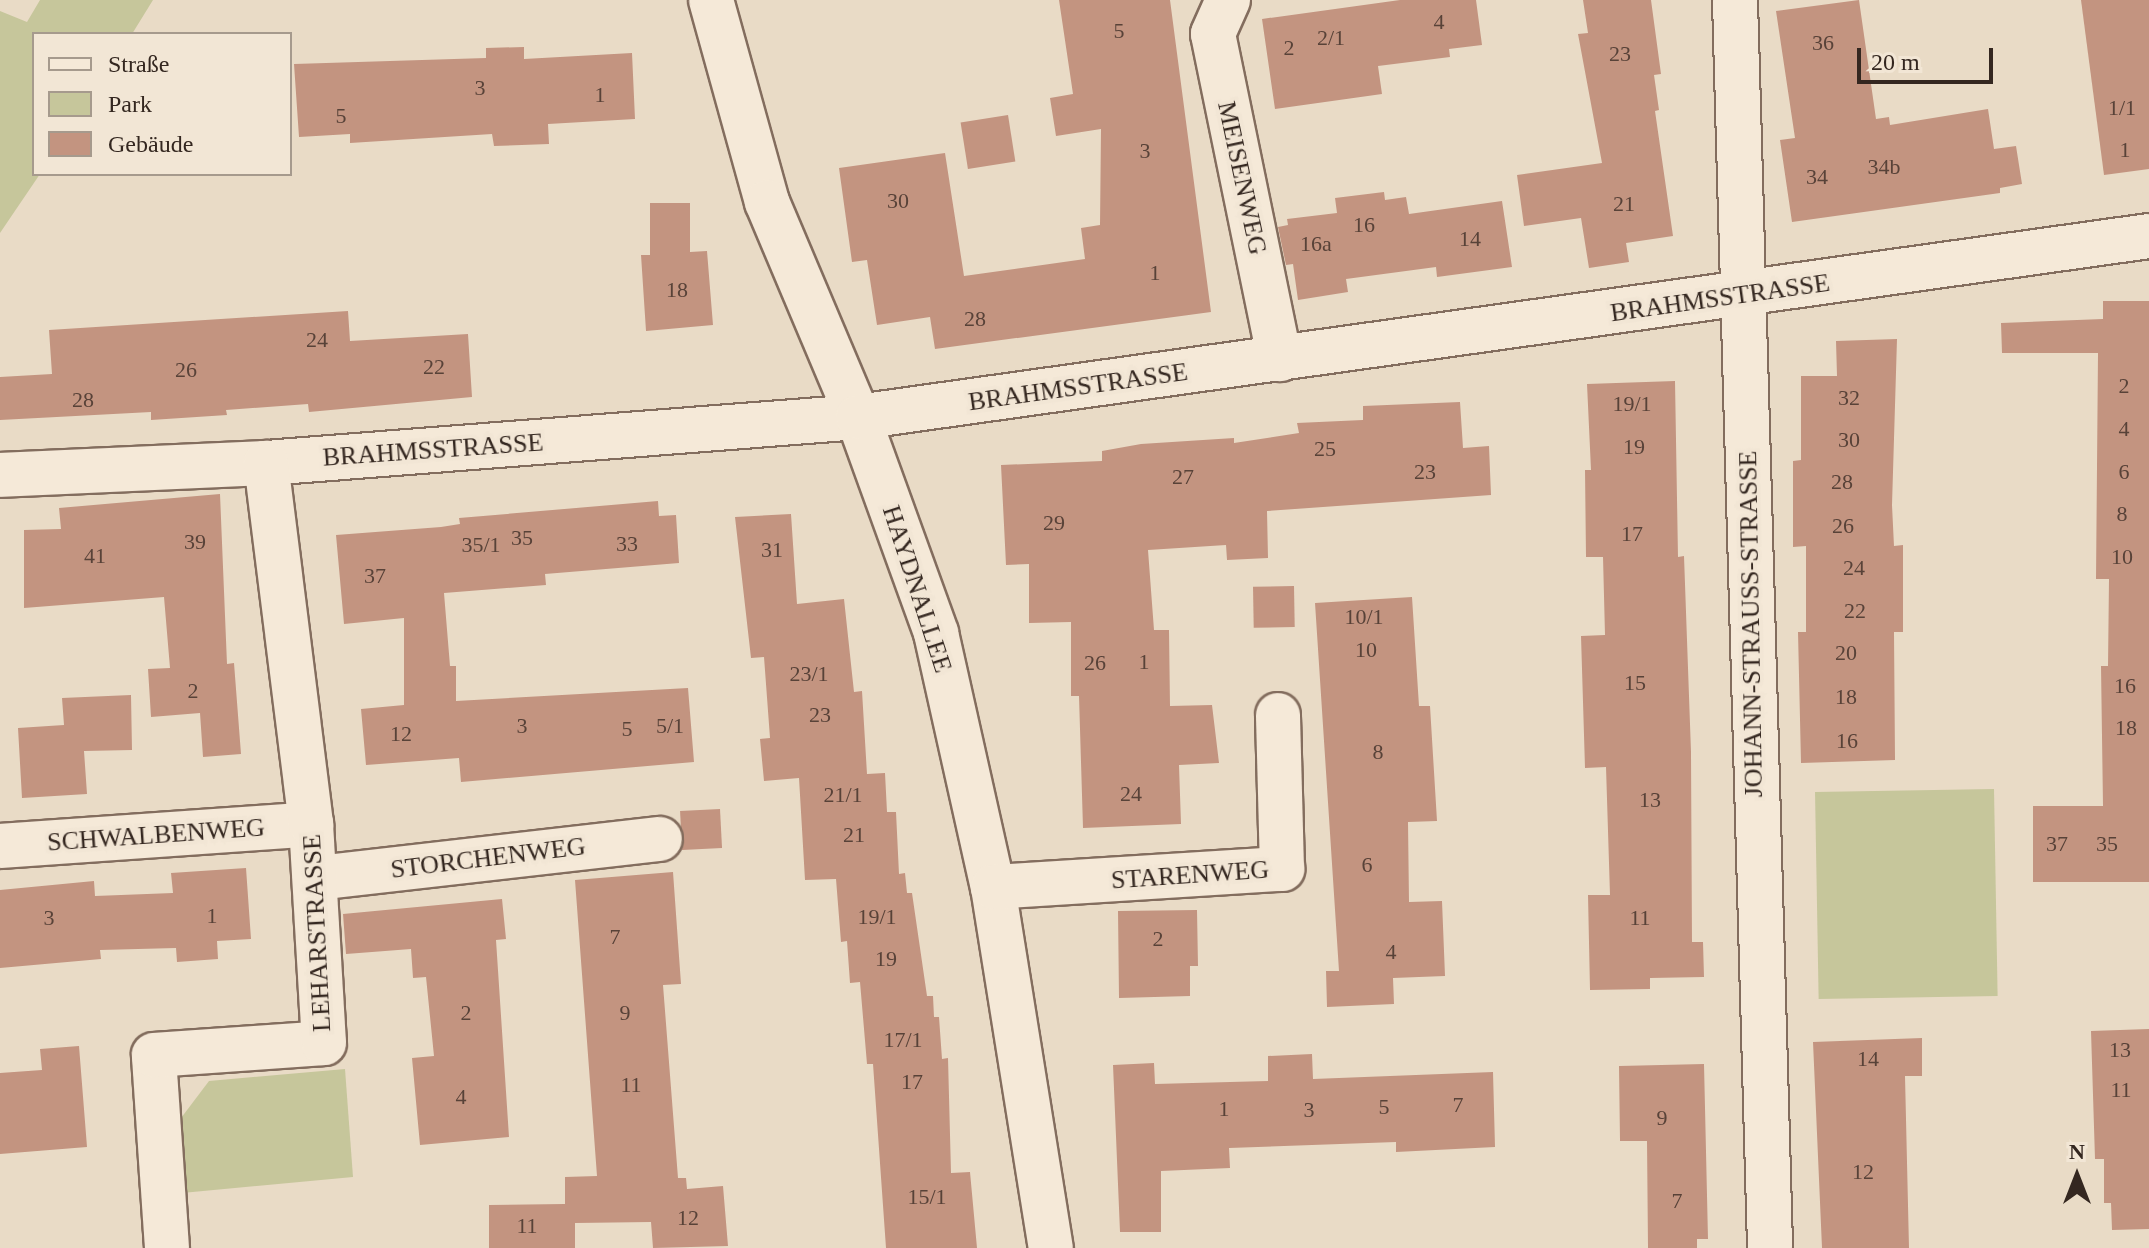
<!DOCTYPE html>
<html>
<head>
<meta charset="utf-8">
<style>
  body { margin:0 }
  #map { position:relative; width:2149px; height:1248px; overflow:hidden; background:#e9dbc6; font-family:Georgia,serif }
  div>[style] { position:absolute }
  .green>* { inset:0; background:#c6c69b; transform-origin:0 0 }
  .building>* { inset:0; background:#c39480; transform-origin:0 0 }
  .roads { filter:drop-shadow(2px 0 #836d5e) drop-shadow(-2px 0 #836d5e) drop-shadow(0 2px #836d5e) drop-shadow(0 -2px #836d5e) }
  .minor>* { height:44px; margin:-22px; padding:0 22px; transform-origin:22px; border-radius:22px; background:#f5e9d8 }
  span { translate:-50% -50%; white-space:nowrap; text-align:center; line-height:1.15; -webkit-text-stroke:8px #f2e6d5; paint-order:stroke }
  .number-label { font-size:22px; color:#584238 }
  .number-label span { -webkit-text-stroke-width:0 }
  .street-label { font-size:26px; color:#342720 }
  .legend { position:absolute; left:32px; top:32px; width:260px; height:144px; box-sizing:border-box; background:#f2e6d5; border:2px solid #a69a8d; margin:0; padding:10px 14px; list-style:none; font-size:24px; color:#342720 }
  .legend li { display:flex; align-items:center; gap:16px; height:40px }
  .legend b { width:40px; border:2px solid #a69a8d }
  .north { position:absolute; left:2037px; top:1136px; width:80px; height:80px; -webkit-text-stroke:6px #f2e6d5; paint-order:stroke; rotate:0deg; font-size:22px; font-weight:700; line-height:32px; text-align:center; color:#342720 }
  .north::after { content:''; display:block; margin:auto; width:28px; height:36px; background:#342720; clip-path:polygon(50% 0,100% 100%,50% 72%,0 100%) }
  .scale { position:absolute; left:1857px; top:48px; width:136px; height:36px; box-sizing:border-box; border:4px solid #342720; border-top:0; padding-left:10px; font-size:24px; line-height:28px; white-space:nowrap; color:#342720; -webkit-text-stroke:6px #f2e6d5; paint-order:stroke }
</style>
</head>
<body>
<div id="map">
  <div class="green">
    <i style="clip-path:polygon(40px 0,153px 0,132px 34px,34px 34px,34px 174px,40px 174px,0 233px,0 11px,27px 22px)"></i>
    <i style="left:1994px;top:789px;width:207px;height:179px;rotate:89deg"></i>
    <i style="clip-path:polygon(345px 1069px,353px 1177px,182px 1193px,175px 1126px,209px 1081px)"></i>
  </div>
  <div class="building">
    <i style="clip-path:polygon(1059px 0,1170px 0,1211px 312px,935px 349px,930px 317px,877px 325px,867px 260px,852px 262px,839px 168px,945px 153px,964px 276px,1085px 259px,1081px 228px,1100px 225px,1101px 129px,1056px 136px,1050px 98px,1073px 94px)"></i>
    <i style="clip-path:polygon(1400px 0,1476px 0,1482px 45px,1449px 49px,1450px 57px,1378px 66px,1382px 94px,1275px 109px,1262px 19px)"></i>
    <i style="clip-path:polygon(1583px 0,1651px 0,1661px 74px,1654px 75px,1659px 110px,1655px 111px,1673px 236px,1626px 243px,1629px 262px,1589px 268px,1581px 218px,1524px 226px,1517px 175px,1602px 163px,1578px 34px,1588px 33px)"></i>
    <i style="clip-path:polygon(1859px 0,1876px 119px,1889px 117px,1890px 125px,1988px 109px,1994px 149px,2016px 146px,2022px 184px,2000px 188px,2000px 193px,1792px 222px,1780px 140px,1795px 138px,1776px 11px)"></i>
    <i style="clip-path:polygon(2081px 0,2149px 0,2149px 169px,2104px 175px)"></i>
    <i style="clip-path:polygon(524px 47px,524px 59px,632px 53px,635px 119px,548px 124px,549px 144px,494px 146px,492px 134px,350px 143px,350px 134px,299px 137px,294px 64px,486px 58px,486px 48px)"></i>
    <i style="left:1008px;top:115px;width:47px;height:48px;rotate:81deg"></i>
    <i style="clip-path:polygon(1384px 192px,1385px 200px,1406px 197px,1409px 214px,1502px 201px,1512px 267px,1437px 277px,1436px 267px,1346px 279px,1348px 292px,1298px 300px,1293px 264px,1286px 265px,1278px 227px,1288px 225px,1287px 219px,1337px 213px,1335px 198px)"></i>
    <i style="clip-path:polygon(650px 203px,690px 203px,690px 252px,707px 251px,713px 325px,646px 331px,641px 255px,650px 255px)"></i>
    <i style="clip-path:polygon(2103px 301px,2149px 301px,2149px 882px,2033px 882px,2033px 806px,2103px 806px,2101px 666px,2108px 666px,2109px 579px,2096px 579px,2098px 353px,2002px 353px,2001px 323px,2103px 319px)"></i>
    <i style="clip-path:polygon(348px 311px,350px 341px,468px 334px,472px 397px,309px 412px,308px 404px,226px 410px,227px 415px,151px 420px,151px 412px,0 420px,0 377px,52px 374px,49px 330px)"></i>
    <i style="clip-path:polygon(1897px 339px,1892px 505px,1894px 546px,1903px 545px,1903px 632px,1894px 632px,1895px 760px,1801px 763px,1798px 632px,1806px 632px,1806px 546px,1793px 547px,1793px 461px,1801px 460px,1801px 376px,1837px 376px,1836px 341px)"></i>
    <i style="clip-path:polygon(1675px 381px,1678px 557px,1684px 556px,1691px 752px,1692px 942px,1703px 942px,1704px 977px,1650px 978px,1650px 989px,1590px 990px,1588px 895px,1610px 895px,1606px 767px,1585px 768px,1581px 636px,1605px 635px,1603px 557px,1586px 557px,1585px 470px,1591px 470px,1587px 384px)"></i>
    <i style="clip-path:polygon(1460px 402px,1463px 448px,1489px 446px,1491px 495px,1267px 511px,1268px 558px,1227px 560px,1226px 545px,1148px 550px,1154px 630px,1169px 630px,1170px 706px,1212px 705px,1219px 763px,1179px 765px,1181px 824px,1083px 828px,1079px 696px,1071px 696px,1071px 622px,1029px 623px,1029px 564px,1006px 565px,1001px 465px,1102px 461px,1102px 451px,1141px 444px,1234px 438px,1234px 443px,1299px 433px,1297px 423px,1363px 420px,1363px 406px)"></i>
    <i style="clip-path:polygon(220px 494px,227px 664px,234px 663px,241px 754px,203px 757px,200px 713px,151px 717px,148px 669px,170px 668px,164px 597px,24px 608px,24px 530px,61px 529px,59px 508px)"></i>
    <i style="clip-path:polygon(658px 501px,659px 516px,676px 515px,679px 563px,545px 574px,546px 585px,444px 593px,450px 666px,456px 666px,456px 701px,688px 688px,694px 762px,461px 782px,459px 758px,366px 765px,361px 709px,404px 705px,404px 618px,344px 624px,336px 535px,441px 527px,460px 524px,459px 518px)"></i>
    <i style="clip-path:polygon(791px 514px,797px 604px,844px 599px,854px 692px,862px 691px,867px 774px,885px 773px,887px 812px,896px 812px,899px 874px,905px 873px,907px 893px,912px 893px,927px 996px,933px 996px,934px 1017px,939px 1017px,942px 1059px,948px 1058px,951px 1173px,970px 1172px,977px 1248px,886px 1248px,873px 1064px,867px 1064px,860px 982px,850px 983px,847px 941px,841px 942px,836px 879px,805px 880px,799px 778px,764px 781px,760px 739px,770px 738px,764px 657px,751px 658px,735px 517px)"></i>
    <i style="left:1294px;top:586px;width:41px;height:41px;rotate:89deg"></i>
    <i style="clip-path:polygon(1412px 597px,1419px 706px,1430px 706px,1437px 821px,1408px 822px,1409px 902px,1442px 901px,1445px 976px,1393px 978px,1394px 1004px,1327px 1007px,1326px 971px,1339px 971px,1315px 603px)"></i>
    <i style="clip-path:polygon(131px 695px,132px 750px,84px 751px,87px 794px,22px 798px,18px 728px,64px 725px,62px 698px)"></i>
    <i style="left:720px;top:809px;width:39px;height:40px;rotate:87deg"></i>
    <i style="clip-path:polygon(246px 868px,251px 939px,217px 941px,218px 959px,177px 962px,176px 948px,100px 950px,101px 959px,0 968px,0 890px,94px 881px,95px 896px,173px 893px,171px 873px)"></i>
    <i style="clip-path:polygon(673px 872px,681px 984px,663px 985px,678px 1178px,686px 1178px,687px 1189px,723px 1186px,728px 1246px,653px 1248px,651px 1222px,575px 1223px,575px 1248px,489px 1248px,489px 1205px,565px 1204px,565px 1177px,597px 1176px,575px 880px)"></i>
    <i style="clip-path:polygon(502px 899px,506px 939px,496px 940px,509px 1137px,420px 1145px,412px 1058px,434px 1056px,426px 977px,413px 978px,411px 949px,346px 954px,343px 914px)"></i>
    <i style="clip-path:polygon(1197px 910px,1198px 966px,1190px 966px,1190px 996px,1119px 998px,1118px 911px)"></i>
    <i style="clip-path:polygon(2149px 1029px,2149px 1229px,2112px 1230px,2111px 1203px,2104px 1203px,2104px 1159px,2095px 1159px,2091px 1031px)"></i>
    <i style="clip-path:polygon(1922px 1038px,1922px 1076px,1905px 1076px,1909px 1248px,1822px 1248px,1813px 1042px)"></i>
    <i style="clip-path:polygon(79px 1046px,87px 1147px,0 1154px,0 1073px,42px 1070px,40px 1049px)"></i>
    <i style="clip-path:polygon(1312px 1054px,1313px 1079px,1493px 1072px,1495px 1147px,1396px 1152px,1396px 1142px,1229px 1148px,1230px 1168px,1161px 1171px,1161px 1232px,1120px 1232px,1113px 1065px,1154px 1063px,1155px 1084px,1268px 1081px,1268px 1056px)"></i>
    <i style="clip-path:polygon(1704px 1064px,1708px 1239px,1697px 1239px,1697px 1248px,1648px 1248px,1647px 1141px,1620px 1141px,1619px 1066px)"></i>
  </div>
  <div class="roads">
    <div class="minor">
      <i style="left:711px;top:0;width:210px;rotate:74.5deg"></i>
      <i style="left:767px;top:202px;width:233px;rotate:67.1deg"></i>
      <i style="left:858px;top:417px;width:230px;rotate:70.1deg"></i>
      <i style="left:936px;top:633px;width:260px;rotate:77.4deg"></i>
      <i style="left:993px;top:887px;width:366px;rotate:80.9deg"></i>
      <i style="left:1228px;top:0;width:37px;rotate:114deg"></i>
      <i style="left:1213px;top:34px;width:332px;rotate:78.4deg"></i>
      <i style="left:1735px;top:0;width:1248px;rotate:88.39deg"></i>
      <i style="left:0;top:475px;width:266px;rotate:-2.6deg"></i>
      <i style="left:266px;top:463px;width:594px;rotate:-4.44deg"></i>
      <i style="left:858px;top:417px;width:1304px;rotate:-7.98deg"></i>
      <i style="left:0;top:846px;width:312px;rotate:-4deg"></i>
      <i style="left:317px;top:878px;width:345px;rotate:-6.5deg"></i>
      <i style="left:993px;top:887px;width:290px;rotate:-3.6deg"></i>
      <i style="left:1282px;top:869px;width:154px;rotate:-91.5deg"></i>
      <i style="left:167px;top:1248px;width:193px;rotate:-93.9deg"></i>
      <i style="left:154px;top:1055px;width:170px;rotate:-4deg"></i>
      <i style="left:324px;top:1043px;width:219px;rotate:-93.4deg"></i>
      <i style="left:311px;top:824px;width:364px;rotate:-97.1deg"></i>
    </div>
  </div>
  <div class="number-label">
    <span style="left:1439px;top:22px">4</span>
    <span style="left:1119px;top:31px">5</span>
    <span style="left:1331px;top:38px">2/1</span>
    <span style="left:1823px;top:43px">36</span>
    <span style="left:1289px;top:48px">2</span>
    <span style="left:1620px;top:54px">23</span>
    <span style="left:480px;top:88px">3</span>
    <span style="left:600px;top:95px">1</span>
    <span style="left:2122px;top:108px">1/1</span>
    <span style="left:341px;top:116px">5</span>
    <span style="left:2125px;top:150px">1</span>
    <span style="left:1145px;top:151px">3</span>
    <span style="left:1884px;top:167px">34b</span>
    <span style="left:1817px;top:177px">34</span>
    <span style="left:898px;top:201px">30</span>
    <span style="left:1624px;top:204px">21</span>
    <span style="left:1364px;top:225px">16</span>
    <span style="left:1470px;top:239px">14</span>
    <span style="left:1316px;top:244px">16a</span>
    <span style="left:1155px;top:273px">1</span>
    <span style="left:677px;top:290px">18</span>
    <span style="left:975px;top:319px">28</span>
    <span style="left:317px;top:340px">24</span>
    <span style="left:434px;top:367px">22</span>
    <span style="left:186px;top:370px">26</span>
    <span style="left:2124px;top:386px">2</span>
    <span style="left:1849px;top:398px">32</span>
    <span style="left:83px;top:400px">28</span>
    <span style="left:1632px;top:404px">19/1</span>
    <span style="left:2124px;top:429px">4</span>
    <span style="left:1849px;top:440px">30</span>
    <span style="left:1634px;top:447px">19</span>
    <span style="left:1325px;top:449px">25</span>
    <span style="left:1425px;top:472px">23</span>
    <span style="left:2124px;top:472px">6</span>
    <span style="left:1183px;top:477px">27</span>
    <span style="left:1842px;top:482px">28</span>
    <span style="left:2122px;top:514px">8</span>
    <span style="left:1054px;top:523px">29</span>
    <span style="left:1843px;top:526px">26</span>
    <span style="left:1632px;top:534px">17</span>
    <span style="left:522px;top:538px">35</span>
    <span style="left:195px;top:542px">39</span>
    <span style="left:627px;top:544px">33</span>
    <span style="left:481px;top:545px">35/1</span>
    <span style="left:772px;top:550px">31</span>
    <span style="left:95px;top:556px">41</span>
    <span style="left:2122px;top:557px">10</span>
    <span style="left:1854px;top:568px">24</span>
    <span style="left:375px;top:576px">37</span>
    <span style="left:1855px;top:611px">22</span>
    <span style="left:1364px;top:617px">10/1</span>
    <span style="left:1366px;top:650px">10</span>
    <span style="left:1846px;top:653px">20</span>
    <span style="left:1144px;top:662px">1</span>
    <span style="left:1095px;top:663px">26</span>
    <span style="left:809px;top:674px">23/1</span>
    <span style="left:1635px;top:683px">15</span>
    <span style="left:2125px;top:686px">16</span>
    <span style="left:193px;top:691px">2</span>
    <span style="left:1846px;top:697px">18</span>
    <span style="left:820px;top:715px">23</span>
    <span style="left:522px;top:726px">3</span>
    <span style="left:670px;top:726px">5/1</span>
    <span style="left:2126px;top:728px">18</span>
    <span style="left:627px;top:729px">5</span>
    <span style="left:401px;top:734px">12</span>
    <span style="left:1847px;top:741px">16</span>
    <span style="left:1378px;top:752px">8</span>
    <span style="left:1131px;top:794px">24</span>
    <span style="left:843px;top:795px">21/1</span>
    <span style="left:1650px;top:800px">13</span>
    <span style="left:854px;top:835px">21</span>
    <span style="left:2057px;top:844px">37</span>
    <span style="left:2107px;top:844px">35</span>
    <span style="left:1367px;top:865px">6</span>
    <span style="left:212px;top:916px">1</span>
    <span style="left:877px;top:917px">19/1</span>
    <span style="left:49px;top:918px">3</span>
    <span style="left:1640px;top:918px">11</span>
    <span style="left:615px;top:937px">7</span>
    <span style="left:1158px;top:939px">2</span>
    <span style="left:1391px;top:952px">4</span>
    <span style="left:886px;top:959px">19</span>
    <span style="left:466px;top:1013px">2</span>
    <span style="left:625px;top:1013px">9</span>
    <span style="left:903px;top:1040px">17/1</span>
    <span style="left:2120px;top:1050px">13</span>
    <span style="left:1868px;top:1059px">14</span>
    <span style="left:912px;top:1082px">17</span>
    <span style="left:631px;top:1085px">11</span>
    <span style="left:2121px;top:1090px">11</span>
    <span style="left:461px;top:1097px">4</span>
    <span style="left:1458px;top:1105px">7</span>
    <span style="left:1384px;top:1107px">5</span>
    <span style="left:1224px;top:1109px">1</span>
    <span style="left:1309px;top:1110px">3</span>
    <span style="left:1662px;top:1118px">9</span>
    <span style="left:1863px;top:1172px">12</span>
    <span style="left:927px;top:1197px">15/1</span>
    <span style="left:1677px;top:1201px">7</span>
    <span style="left:688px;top:1218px">12</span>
    <span style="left:527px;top:1226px">11</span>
  </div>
  <div class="street-label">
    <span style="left:1242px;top:178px;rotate:78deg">MEISENWEG</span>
    <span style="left:1720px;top:298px;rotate:-8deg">BRAHMSSTRASSE</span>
    <span style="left:1078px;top:387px;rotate:-8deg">BRAHMSSTRASSE</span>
    <span style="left:433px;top:450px;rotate:-4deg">BRAHMSSTRASSE</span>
    <span style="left:917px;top:589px;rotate:72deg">HAYDNALLEE</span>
    <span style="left:1751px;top:624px;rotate:-91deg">JOHANN-STRAUSS-STRASSE</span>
    <span style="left:156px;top:835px;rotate:-4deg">SCHWALBENWEG</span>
    <span style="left:488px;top:858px;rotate:-7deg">STORCHENWEG</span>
    <span style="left:1190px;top:875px;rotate:-4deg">STARENWEG</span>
    <span style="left:317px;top:933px;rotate:-93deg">LEHARSTRASSE</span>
  </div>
  <ul class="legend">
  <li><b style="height:10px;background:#f5e9d8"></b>Straße</li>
  <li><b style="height:22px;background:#c6c69b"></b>Park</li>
  <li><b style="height:22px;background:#c39480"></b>Gebäude</li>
  </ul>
  <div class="north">N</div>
  <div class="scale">20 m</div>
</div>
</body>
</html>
